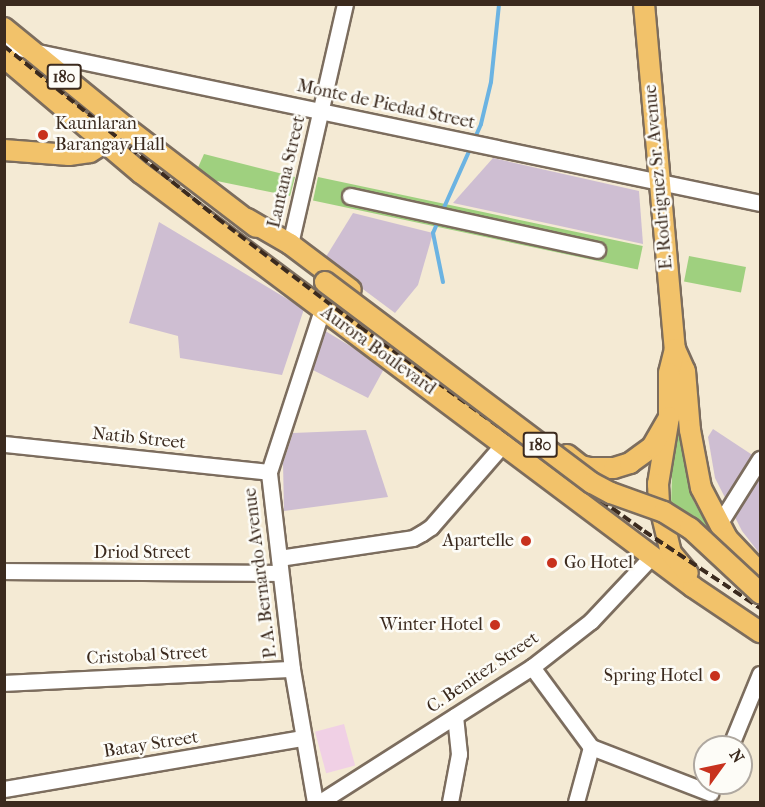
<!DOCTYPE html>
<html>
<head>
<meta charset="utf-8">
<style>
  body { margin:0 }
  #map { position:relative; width:765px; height:807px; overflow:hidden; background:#f4ead4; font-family:"IM FELL French Canon",serif }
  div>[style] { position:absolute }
  .built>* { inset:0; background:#f0d0e5; transform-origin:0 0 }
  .industrial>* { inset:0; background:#cebed2 }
  .green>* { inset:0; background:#9fd07f; transform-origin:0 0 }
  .stream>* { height:4px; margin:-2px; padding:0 2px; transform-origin:2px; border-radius:2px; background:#6bb3e2 }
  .roads { filter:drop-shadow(2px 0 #7c6d5e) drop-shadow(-2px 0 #7c6d5e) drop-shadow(0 2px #7c6d5e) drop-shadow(0 -2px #7c6d5e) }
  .minor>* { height:15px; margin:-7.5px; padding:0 7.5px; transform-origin:7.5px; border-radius:7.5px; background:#fff }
  .major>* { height:20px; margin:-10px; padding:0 10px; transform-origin:10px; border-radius:10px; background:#f2c26a }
  .rail>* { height:4px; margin-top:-2px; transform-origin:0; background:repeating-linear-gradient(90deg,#3b2a1e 0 9px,transparent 0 13.5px) }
  .bridges { filter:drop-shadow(2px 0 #7c6d5e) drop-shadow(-2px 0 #7c6d5e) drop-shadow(0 2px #7c6d5e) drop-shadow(0 -2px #7c6d5e) }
  .major-bridge>* { height:20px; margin:-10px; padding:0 10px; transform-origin:10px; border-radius:10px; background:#f2c26a }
  .dots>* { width:16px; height:16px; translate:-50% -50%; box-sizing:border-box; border:3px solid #fdfcf7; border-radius:50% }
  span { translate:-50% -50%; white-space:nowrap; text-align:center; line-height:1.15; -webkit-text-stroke:5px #fdfcf7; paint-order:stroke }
  .shield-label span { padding:2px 4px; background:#fdfcf7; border:2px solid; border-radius:4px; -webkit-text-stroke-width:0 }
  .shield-label { font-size:16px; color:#3b2a1e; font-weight:700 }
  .street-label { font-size:18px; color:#3b2a1e }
  .poi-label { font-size:18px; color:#3b2a1e }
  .left { translate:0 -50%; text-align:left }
  .right { translate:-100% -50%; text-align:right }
  .frame { position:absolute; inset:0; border:6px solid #3b2a1e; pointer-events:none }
  .north { position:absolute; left:693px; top:735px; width:60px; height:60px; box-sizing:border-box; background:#fdfcf7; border:2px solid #afa8a0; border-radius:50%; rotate:57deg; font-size:16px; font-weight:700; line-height:24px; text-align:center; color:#3b2a1e }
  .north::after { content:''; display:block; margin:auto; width:21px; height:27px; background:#c8321e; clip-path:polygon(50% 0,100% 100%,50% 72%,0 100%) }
</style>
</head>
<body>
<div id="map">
  <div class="built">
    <i style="left:344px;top:724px;width:43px;height:30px;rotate:75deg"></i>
  </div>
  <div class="industrial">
    <i style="clip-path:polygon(493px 158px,639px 191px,643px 244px,453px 203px)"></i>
    <i style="clip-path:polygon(353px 213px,433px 233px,418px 285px,395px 313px,324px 260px)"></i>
    <i style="clip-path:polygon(159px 222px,304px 309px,282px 375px,180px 358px,178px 336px,129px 323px)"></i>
    <i style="clip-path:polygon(322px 329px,385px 367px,368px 398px,305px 366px)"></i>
    <i style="clip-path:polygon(713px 429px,760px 460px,760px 554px,742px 531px,715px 478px,708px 437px)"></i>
    <i style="clip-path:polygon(366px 430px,388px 497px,284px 511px,283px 463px,293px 433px)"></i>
  </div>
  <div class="green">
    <i style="clip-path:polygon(204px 154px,295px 177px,290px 196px,207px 179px,196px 172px)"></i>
    <i style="left:318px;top:177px;width:332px;height:24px;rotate:12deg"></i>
    <i style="left:689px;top:256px;width:58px;height:26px;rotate:11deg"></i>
    <i style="clip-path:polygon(674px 407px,694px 502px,718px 543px,671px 506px)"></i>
  </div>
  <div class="stream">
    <i style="left:474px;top:140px;width:17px;rotate:-66deg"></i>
    <i style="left:481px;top:124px;width:43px;rotate:-76.6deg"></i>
    <i style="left:491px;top:82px;width:78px;rotate:-84.1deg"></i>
    <i style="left:442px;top:212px;width:71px;rotate:-66deg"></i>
    <i style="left:439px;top:219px;width:15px;rotate:113deg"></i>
    <i style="left:433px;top:233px;width:50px;rotate:78.5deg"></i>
  </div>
  <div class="roads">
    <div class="minor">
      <i style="left:4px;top:45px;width:772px;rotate:11.8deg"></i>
      <i style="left:350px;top:196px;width:253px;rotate:12.3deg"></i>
      <i style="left:290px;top:244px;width:246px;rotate:-77.1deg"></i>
      <i style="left:4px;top:444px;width:266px;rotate:6deg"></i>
      <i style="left:719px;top:524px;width:77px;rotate:-57.8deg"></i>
      <i style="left:279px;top:558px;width:135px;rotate:-8.5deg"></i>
      <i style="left:413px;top:538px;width:10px;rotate:-29deg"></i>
      <i style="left:422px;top:533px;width:11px;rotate:-34deg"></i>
      <i style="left:431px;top:527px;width:111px;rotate:-49deg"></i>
      <i style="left:4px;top:571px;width:276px;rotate:0.4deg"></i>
      <i style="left:532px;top:667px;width:99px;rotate:53.6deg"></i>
      <i style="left:591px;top:747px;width:128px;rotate:21.1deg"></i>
      <i style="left:4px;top:683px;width:288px;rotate:-2.8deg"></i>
      <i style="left:730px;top:747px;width:79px;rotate:-67.7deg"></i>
      <i style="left:4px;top:789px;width:303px;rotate:-9.7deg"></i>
      <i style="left:315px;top:802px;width:135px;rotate:-99.8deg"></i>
      <i style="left:292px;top:669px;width:198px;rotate:-96.7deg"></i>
      <i style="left:269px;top:472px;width:170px;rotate:-71.9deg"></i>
      <i style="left:320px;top:802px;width:251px;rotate:-32.5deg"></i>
      <i style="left:532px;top:667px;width:75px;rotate:-37.9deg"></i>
      <i style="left:591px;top:621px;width:89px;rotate:-46.8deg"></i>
      <i style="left:450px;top:802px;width:49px;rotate:-79.4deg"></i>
      <i style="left:459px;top:754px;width:38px;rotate:-96deg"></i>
      <i style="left:576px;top:802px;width:57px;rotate:-74.7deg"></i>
    </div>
    <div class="major">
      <i style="left:644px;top:4px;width:346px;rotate:84.9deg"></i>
      <i style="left:675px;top:349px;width:24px;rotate:66deg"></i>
      <i style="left:685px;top:371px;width:59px;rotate:85.2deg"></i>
      <i style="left:690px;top:430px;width:59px;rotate:79.3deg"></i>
      <i style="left:701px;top:488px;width:56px;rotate:62.5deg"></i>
      <i style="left:727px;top:538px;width:48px;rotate:46.7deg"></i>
      <i style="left:4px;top:28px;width:155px;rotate:39.2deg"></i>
      <i style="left:124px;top:126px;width:166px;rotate:37.4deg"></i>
      <i style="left:4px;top:57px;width:180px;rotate:40.3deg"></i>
      <i style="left:141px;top:173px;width:690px;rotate:36.87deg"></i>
      <i style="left:693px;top:587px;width:81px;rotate:33.9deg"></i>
      <i style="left:4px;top:150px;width:65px;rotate:4.4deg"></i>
      <i style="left:69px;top:155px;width:21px;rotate:-8deg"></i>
      <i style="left:90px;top:152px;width:28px;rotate:-32deg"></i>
      <i style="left:247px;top:219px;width:50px;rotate:30.2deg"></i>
      <i style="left:290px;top:244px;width:76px;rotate:37deg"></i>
      <i style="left:675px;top:349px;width:25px;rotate:104deg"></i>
      <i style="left:669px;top:373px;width:44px;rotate:90deg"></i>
      <i style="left:669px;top:417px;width:68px;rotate:99.3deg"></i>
      <i style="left:658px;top:484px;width:19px;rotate:87deg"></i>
      <i style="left:659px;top:503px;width:51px;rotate:76.5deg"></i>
      <i style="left:671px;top:553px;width:26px;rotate:50deg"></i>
      <i style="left:567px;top:455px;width:18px;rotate:38deg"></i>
      <i style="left:581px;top:466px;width:9px;rotate:13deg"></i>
      <i style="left:590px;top:468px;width:24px"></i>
      <i style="left:614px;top:468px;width:17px;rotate:-17deg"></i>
      <i style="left:630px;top:463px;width:27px;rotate:-36deg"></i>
      <i style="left:652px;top:447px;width:34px;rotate:-60deg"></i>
    </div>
  </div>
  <div class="rail">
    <i style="left:4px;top:46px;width:274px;rotate:38.9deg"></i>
    <i style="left:217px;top:218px;width:180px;rotate:37.3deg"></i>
    <i style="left:360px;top:327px;width:350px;rotate:35.7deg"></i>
    <i style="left:644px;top:531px;width:139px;rotate:33.6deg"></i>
  </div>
  <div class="bridges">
    <div class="major-bridge">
      <i style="left:325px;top:282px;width:334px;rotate:37deg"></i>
      <i style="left:592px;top:483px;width:21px;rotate:28deg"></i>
      <i style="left:611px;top:493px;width:56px;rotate:19.7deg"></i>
      <i style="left:664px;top:512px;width:31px;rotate:32deg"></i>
      <i style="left:690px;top:528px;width:96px;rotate:42.9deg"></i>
    </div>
  </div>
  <div class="dots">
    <i style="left:43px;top:135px;background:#c8321e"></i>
    <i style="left:526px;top:541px;background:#c8321e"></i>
    <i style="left:552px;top:563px;background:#c8321e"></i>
    <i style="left:495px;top:625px;background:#c8321e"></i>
    <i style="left:715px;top:676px;background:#c8321e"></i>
  </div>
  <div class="shield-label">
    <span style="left:64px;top:77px">180</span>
    <span style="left:540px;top:445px">180</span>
  </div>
  <div class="street-label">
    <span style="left:386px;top:105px;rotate:12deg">Monte de Piedad Street</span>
    <span style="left:287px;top:172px;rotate:-77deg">Lantana Street</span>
    <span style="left:659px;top:177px;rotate:-95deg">E. Rodriguez Sr. Avenue</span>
    <span style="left:378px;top:351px;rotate:36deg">Aurora Boulevard</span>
    <span style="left:139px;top:439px;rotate:6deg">Natib Street</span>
    <span style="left:142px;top:553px">Driod Street</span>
    <span style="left:261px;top:573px;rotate:-97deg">P. A. Bernardo Avenue</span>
    <span style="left:147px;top:656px;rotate:-3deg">Cristobal Street</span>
    <span style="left:483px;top:673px;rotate:-34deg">C. Benitez Street</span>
    <span style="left:151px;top:745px;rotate:-9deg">Batay Street</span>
  </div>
  <div class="poi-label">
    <span class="left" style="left:55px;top:135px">Kaunlaran<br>Barangay Hall</span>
    <span class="right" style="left:514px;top:541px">Apartelle</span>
    <span class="left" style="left:564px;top:563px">Go Hotel</span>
    <span class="right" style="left:483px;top:625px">Winter Hotel</span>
    <span class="right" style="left:703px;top:676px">Spring Hotel</span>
  </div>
  <div class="frame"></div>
  <div class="north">N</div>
</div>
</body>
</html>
